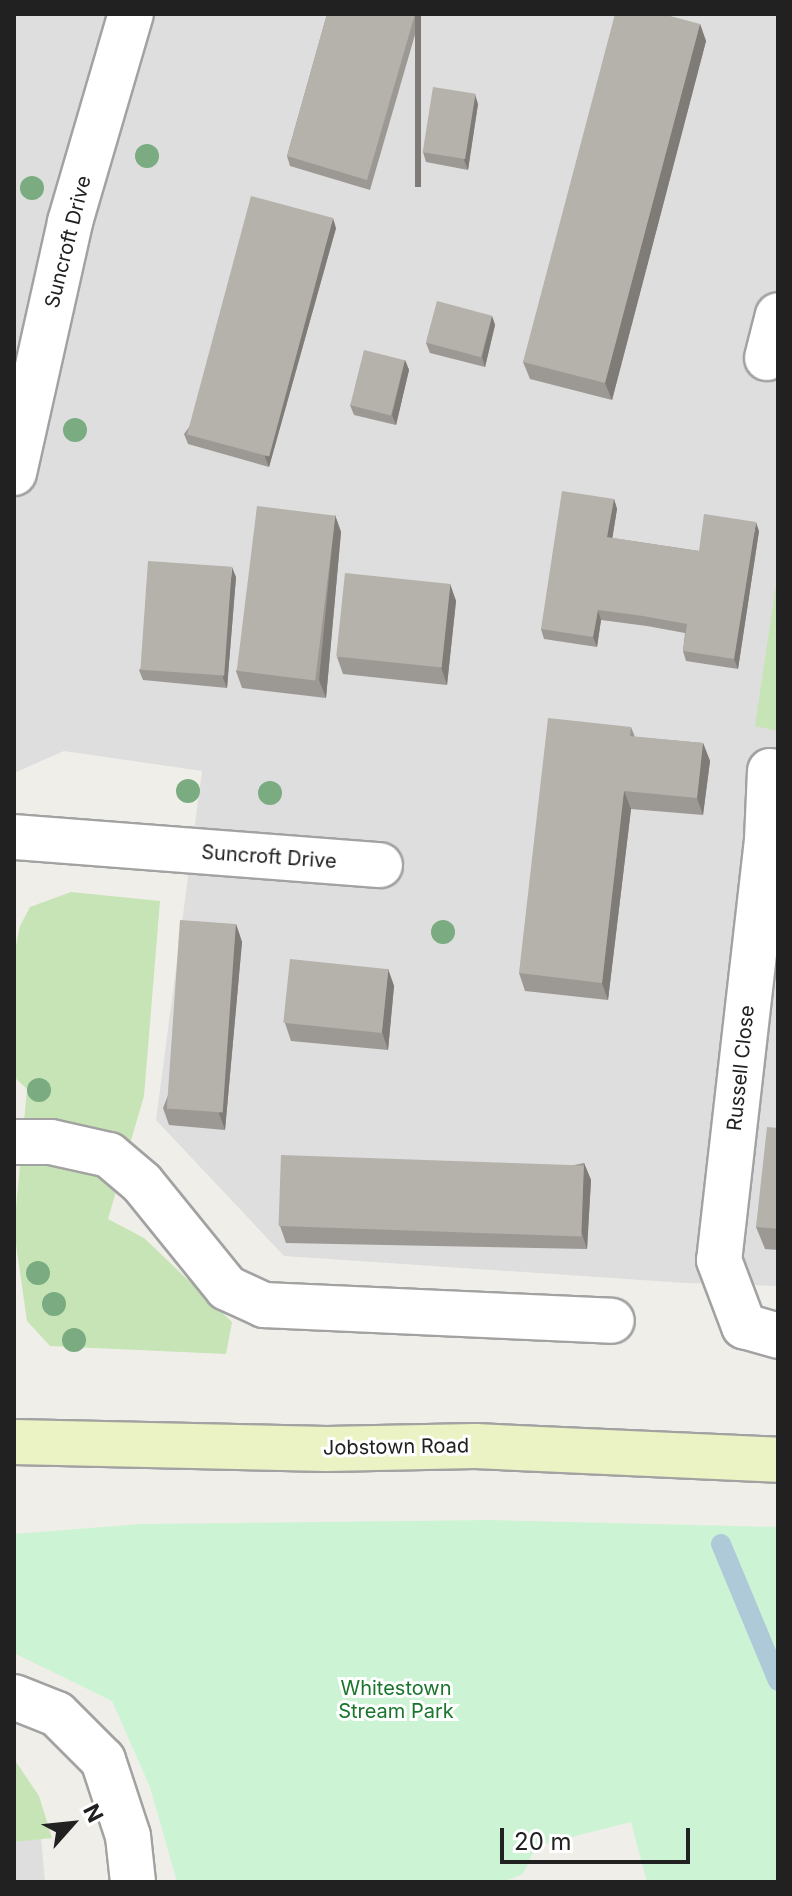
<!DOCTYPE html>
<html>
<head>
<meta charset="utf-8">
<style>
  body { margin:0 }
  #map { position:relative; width:792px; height:1896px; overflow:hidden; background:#f0eee9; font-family:Inter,sans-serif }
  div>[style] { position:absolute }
  .residential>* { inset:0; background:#dfdede }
  .grass>* { inset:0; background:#c6e4b5 }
  .park>* { inset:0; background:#ccf4d4 }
  .stream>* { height:20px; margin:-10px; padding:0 10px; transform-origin:10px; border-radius:10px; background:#aecad8 }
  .roads { filter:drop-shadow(2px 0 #a2a2a2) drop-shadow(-2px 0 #a2a2a2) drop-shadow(0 2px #a2a2a2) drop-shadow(0 -2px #a2a2a2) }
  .street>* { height:44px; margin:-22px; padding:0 22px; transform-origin:22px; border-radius:22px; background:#fff }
  .secondary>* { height:44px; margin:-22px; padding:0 22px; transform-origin:22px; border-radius:22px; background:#ebf3c4 }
  .trees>* { width:24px; height:24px; margin:-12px; border-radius:50%; background:#7aab81 }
  .wall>* { inset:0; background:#9c9893 }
  .shaded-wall>* { inset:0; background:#7f7c78; transform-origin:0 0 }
  .building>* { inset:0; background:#b5b1ab; transform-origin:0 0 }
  span { translate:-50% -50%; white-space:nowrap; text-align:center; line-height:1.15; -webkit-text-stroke:6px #fff; paint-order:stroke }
  .street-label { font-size:20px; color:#212121 }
  .park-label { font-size:20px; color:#19752c }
  .frame { position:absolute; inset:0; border:16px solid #212121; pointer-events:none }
  .north { position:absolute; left:32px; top:1784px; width:80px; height:80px; -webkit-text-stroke:6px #fff; paint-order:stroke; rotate:63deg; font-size:22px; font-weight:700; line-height:32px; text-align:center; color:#212121 }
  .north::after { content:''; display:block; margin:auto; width:28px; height:36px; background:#212121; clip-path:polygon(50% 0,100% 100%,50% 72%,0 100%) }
  .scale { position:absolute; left:500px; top:1828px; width:190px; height:36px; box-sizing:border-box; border:4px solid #212121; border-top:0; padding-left:10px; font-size:24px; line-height:28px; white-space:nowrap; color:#212121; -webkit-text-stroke:6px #fff; paint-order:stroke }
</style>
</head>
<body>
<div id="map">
  <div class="residential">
    <i style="clip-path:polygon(14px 14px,778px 14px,778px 1286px,686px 1283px,284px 1256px,156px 1120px,202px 771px,64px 751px,14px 773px)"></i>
    <i style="clip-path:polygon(41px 1838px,45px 1882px,14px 1882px,14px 1842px)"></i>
  </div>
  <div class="grass">
    <i style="clip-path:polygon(778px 571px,778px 731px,755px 726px)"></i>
    <i style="clip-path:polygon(71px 892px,160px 901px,144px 1096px,108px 1219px,144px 1238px,232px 1322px,226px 1354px,50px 1346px,27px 1321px,14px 1230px,27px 1089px,14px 1077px,14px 955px,20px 926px,30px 907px)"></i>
    <i style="clip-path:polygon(14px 1759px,39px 1796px,52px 1838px,14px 1842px)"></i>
  </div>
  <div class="park">
    <i style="clip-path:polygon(491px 1520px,778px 1527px,778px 1882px,647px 1882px,631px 1822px,536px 1846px,523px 1874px,503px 1882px,177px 1882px,150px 1787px,112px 1701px,14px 1653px,14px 1534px,140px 1524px)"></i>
  </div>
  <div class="stream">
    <i style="left:721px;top:1544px;width:148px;rotate:67.4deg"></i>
  </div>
  <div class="roads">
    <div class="street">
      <i style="left:767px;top:358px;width:44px;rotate:-75.7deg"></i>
      <i style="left:14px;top:473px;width:257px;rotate:-77.4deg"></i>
      <i style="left:70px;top:222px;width:217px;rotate:-73.7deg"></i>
      <i style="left:770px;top:771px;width:69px;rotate:92.5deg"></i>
      <i style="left:767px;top:840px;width:423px;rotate:96.5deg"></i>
      <i style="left:719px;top:1260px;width:71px;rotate:69.3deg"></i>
      <i style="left:744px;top:1326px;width:35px;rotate:16deg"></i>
      <i style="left:14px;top:837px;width:367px;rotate:4.4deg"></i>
      <i style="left:14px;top:1142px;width:37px"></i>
      <i style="left:51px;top:1142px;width:59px;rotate:12.6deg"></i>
      <i style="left:109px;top:1155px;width:43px;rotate:40.3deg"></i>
      <i style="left:142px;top:1183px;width:135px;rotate:51deg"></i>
      <i style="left:227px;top:1288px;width:41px;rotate:24.7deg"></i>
      <i style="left:264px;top:1305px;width:348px;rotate:2.6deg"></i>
      <i style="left:14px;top:1697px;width:46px;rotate:21.6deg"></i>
      <i style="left:57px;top:1714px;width:65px;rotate:45deg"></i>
      <i style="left:103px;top:1760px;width:80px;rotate:71.8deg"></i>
      <i style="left:128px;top:1836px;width:46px;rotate:83.8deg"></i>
    </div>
    <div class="secondary">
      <i style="left:14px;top:1442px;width:313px;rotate:1.3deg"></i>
      <i style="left:327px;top:1449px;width:148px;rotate:-1.2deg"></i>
      <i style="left:475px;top:1446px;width:303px;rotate:2.6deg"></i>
    </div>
  </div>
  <div class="trees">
    <i style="left:147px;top:156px"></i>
    <i style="left:32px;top:188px"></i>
    <i style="left:75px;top:430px"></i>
    <i style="left:188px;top:791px"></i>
    <i style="left:270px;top:793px"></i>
    <i style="left:443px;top:932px"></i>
    <i style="left:39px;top:1090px"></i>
    <i style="left:38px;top:1273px"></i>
    <i style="left:54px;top:1304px"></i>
    <i style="left:74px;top:1340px"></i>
  </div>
  <div class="wall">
    <i style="clip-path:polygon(327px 14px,421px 14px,370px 190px,290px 166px,287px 156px)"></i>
    <i style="clip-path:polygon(700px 24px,706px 41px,612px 400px,530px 379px,523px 362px)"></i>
    <i style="clip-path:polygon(478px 104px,468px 170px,426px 162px,423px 152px)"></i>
    <i style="clip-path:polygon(336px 228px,269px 467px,188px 444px,184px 434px)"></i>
    <i style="clip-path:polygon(492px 316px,495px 325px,485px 367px,430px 353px,426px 343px)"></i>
    <i style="clip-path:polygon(405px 360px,409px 370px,396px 425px,354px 415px,350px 405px)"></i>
    <i style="clip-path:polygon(614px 499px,617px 509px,612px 538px,699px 551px,759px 531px,738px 669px,686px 661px,683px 651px,685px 633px,647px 626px,601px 620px,597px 647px,544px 639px,541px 629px)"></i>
    <i style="clip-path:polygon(335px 515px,341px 532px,326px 698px,242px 688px,236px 671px)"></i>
    <i style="clip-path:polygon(236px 577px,227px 688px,143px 680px,139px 670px)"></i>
    <i style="clip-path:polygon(450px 584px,456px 601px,447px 685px,343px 674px,337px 657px)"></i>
    <i style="clip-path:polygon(631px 727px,635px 737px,703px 743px,710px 761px,703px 815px,631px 809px,608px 1000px,525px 991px,519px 973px)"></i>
    <i style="clip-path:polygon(236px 924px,242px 942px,225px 1130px,169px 1125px,163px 1108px)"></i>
    <i style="clip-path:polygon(388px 969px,394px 986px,388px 1050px,291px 1041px,285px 1023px)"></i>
    <i style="clip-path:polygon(778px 1104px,778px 1250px,765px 1249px,756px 1227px,776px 1128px)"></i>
    <i style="clip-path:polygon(584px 1163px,591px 1180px,587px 1249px,286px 1243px,280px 1226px)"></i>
  </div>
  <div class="shaded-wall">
    <i style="left:415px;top:14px;width:6px;height:173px"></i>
    <i style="clip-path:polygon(700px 24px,706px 41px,612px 400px,605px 383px)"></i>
    <i style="clip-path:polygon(475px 94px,478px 104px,468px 170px,464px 160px)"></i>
    <i style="clip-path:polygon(333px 218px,336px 228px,269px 467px,265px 457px)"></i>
    <i style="clip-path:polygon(492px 316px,495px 325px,485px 367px,482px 357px)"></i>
    <i style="clip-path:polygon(405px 360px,409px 370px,396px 425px,392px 415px)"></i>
    <i style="clip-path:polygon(614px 499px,617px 509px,611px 547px,607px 537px)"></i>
    <i style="clip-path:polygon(335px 515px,341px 532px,326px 698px,319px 680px)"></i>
    <i style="clip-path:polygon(756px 522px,759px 531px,738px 669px,734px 659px)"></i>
    <i style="clip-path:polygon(232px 567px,236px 577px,227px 688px,223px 678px)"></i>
    <i style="clip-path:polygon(450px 584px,456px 601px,447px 685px,441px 667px)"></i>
    <i style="clip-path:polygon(598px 610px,601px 620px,597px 647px,593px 637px)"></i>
    <i style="clip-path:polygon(703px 743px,710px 761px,703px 815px,697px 798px)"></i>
    <i style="clip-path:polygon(624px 791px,631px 809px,608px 1000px,602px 983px)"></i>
    <i style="clip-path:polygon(236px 924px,242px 942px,225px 1130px,219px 1113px)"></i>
    <i style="clip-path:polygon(388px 969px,394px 986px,388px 1050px,382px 1032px)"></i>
    <i style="clip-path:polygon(584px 1163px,591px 1180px,587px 1249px,581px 1231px)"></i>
  </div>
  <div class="building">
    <i style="clip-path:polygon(327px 14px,415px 14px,367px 180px,287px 156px)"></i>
    <i style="clip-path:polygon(615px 14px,663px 14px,700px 24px,605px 383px,523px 362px)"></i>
    <i style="left:433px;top:87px;width:43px;height:66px;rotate:9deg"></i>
    <i style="left:251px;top:196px;width:85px;height:247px;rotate:15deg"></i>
    <i style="left:437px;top:301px;width:57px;height:43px;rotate:15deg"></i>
    <i style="left:364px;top:350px;width:42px;height:57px;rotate:14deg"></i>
    <i style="clip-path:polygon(562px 491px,614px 499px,607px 537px,699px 551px,704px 514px,756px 522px,734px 659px,683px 651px,687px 624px,643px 616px,598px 610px,593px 637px,541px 629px)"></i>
    <i style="left:257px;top:506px;width:79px;height:166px;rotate:7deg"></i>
    <i style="left:148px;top:561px;width:84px;height:109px;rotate:4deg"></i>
    <i style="left:345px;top:573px;width:106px;height:84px;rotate:6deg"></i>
    <i style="clip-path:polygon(548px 718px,631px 727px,630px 736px,703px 743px,697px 798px,624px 791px,602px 983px,519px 973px)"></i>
    <i style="left:180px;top:920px;width:56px;height:189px;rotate:4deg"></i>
    <i style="left:290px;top:959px;width:99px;height:64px;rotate:6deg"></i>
    <i style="clip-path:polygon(778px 1104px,778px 1128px,776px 1128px)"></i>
    <i style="clip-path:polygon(767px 1127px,778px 1128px,778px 1229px,756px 1227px)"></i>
    <i style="left:281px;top:1155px;width:303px;height:71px;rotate:2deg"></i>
  </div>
  <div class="street-label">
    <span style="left:68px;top:242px;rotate:-76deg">Suncroft Drive</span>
    <span style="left:269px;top:857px;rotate:4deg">Suncroft Drive</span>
    <span style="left:741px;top:1068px;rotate:-84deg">Russell Close</span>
    <span style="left:396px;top:1447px;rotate:-1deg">Jobstown Road</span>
  </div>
  <div class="park-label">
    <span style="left:396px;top:1700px">Whitestown<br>Stream Park</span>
  </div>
  <div class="frame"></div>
  <div class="north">N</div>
  <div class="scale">20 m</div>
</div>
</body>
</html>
